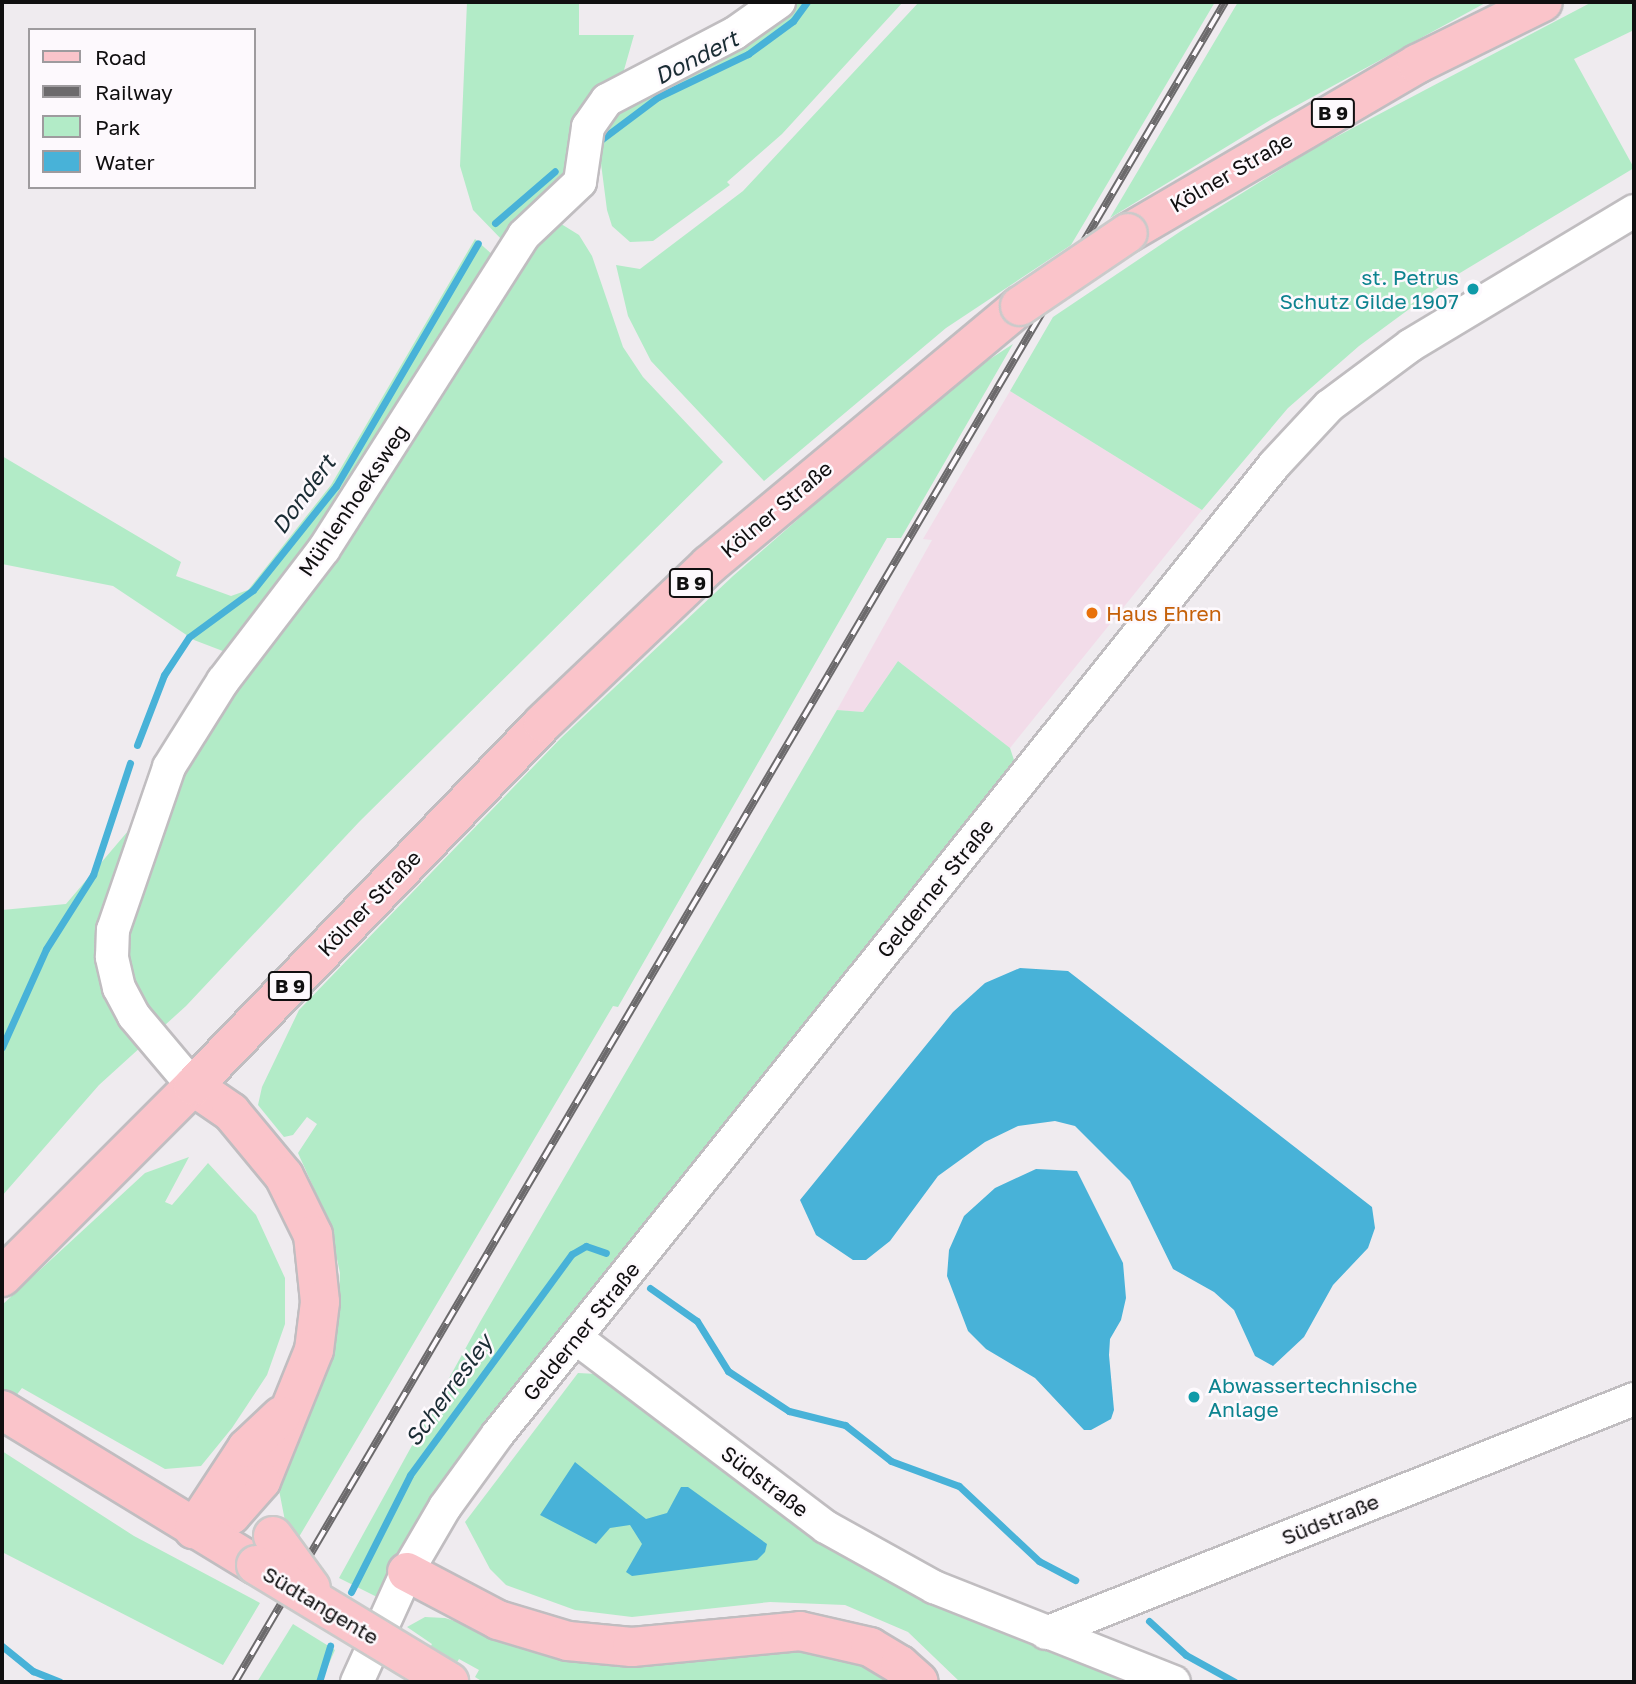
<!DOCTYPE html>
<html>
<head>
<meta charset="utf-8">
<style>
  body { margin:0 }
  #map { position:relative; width:1636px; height:1684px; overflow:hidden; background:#efebef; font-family:"Golos Text",sans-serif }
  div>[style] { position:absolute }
  .commercial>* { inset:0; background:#f2dce9 }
  .green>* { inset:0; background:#b2ebc7 }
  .water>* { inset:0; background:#48b2d8 }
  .stream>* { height:7px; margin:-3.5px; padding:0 3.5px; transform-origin:3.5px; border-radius:3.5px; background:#48b2d8 }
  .roads { filter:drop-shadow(2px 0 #c0bdc0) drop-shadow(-2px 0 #c0bdc0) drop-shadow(0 2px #c0bdc0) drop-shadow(0 -2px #c0bdc0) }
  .minor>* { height:32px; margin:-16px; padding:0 16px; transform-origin:16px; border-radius:16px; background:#fff }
  .major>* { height:38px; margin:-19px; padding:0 19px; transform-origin:19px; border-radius:19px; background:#fac4ca }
  .rail>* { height:8px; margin-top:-4px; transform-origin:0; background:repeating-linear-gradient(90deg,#fdf9fd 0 16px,#6c6a6c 0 32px); box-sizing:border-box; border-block:2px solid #6c6a6c }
  .bridges { filter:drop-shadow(2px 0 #cacaca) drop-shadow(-2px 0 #cacaca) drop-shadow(0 2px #cacaca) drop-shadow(0 -2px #cacaca) }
  .major-bridge>* { height:38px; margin:-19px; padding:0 19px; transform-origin:19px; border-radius:19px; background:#fac4ca }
  .dots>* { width:19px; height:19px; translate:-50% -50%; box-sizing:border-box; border:4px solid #fdf9fd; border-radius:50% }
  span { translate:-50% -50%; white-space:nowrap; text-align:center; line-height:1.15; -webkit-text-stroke:5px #fdf9fd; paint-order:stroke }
  .shield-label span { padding:2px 5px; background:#fdf9fd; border:2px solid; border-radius:5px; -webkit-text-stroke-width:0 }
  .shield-label { font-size:19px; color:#100f10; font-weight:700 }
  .street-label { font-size:21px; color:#100f10 }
  .culture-label { font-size:21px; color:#0d838f }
  .right { translate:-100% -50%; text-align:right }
  .left { translate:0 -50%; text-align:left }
  .food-label { font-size:21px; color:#c56008 }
  .water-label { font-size:23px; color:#1a2c34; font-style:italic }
  .frame { position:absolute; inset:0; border:4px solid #100f10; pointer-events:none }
  .legend { position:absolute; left:28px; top:28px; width:228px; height:161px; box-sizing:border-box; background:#fdf9fd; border:2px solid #9e9b9e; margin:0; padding:9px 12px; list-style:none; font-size:21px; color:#100f10 }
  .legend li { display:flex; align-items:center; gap:14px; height:35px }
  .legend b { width:35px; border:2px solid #9e9b9e }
</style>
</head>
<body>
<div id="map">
  <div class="commercial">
    <i style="clip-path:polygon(1010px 391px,1202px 510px,1010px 748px,898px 661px,863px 712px,837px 710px,932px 540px,923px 539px)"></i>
  </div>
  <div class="green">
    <i style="clip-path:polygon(467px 2px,579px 2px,579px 35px,634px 35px,620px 84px,571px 175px,505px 243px,473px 210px,460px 166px)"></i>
    <i style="clip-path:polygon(784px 2px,903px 2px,782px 134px,727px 182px,730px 185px,653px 241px,630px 242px,612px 226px,607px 210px,599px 148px,602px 116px)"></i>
    <i style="clip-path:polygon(919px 2px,1215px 2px,1071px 245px,946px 328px,764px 481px,651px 361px,628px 316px,616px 265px,640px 269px,743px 191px)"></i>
    <i style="clip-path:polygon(1238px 2px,1487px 2px,1272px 119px,1110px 218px)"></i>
    <i style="clip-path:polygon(1592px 2px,1634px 2px,1634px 30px,1574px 59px,1634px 168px,1450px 279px,1359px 346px,1288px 408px,1202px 510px,1010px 391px,1053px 317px,1181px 231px,1313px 149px)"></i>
    <i style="clip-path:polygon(558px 222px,579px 235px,592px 256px,623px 347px,643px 377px,723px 462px,360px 821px,186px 1006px,99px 1085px,2px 1196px,2px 910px,66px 904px,202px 744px,522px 255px)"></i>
    <i style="clip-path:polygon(475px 239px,495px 257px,347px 495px,228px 653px,194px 640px,113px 586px,2px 564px,2px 456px,181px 562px,176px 576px,231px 596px,248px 590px,331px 485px)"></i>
    <i style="clip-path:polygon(1013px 344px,901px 538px,887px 538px,618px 1007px,613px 1006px,296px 1542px,286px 1526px,278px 1485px,331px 1355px,338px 1319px,340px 1273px,329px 1222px,298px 1153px,317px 1124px,307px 1117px,293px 1135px,284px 1137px,258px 1105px,262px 1087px,299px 1010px,561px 738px,733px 576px,955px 382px)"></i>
    <i style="clip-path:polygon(898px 661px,1010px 748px,1016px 766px,481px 1427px,420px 1521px,379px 1598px,339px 1578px,480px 1322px,837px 710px,863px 712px)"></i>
    <i style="clip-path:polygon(189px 1157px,165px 1202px,172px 1205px,208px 1163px,256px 1215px,285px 1278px,285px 1324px,267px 1375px,232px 1428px,201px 1466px,165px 1469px,22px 1388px,2px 1414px,2px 1305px,145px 1173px)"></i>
    <i style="clip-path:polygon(578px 1373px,597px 1374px,617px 1386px,744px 1483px,1149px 1682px,960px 1682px,908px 1632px,845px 1605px,770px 1602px,632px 1617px,575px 1610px,506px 1585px,490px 1569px,465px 1522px)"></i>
    <i style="clip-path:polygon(2px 1451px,134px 1536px,260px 1603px,223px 1665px,2px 1552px)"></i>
    <i style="clip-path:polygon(425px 1617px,445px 1618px,512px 1639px,834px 1647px,901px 1682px,483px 1682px,475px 1677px,479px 1670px,459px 1659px,445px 1682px,411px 1682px,432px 1644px,407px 1627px)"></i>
    <i style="clip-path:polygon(293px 1624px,335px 1650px,321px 1682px,257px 1682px)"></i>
  </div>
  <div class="water">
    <i style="clip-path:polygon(1020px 968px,1068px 971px,1372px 1207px,1375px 1228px,1368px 1248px,1333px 1285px,1304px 1337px,1273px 1366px,1255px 1356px,1234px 1310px,1214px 1292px,1173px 1269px,1130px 1181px,1075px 1126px,1055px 1121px,1018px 1126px,985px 1142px,938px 1176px,890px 1241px,866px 1260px,853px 1260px,816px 1235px,800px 1200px,953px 1012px,985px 983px)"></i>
    <i style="clip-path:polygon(1036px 1169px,1077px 1171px,1123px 1263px,1126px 1298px,1121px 1320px,1110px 1339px,1109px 1355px,1114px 1410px,1111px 1419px,1091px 1430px,1084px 1430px,1035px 1378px,986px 1349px,968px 1331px,947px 1276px,949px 1250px,964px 1216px,995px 1188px)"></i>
    <i style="clip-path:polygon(575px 1462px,646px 1519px,667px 1513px,681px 1487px,688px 1487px,767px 1544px,765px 1552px,757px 1560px,632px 1576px,626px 1572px,642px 1544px,630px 1525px,610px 1528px,596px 1544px,540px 1515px)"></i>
  </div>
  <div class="stream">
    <i style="left:598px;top:142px;width:75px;rotate:-36.9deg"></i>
    <i style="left:658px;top:97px;width:100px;rotate:-25.5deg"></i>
    <i style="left:748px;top:54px;width:56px;rotate:-36.3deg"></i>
    <i style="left:793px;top:21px;width:24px;rotate:-54deg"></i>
    <i style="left:495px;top:223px;width:79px;rotate:-40.9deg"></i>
    <i style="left:137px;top:745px;width:75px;rotate:-68.9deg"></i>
    <i style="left:164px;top:675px;width:45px;rotate:-56.7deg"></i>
    <i style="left:189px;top:637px;width:79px;rotate:-36.3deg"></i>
    <i style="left:253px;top:590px;width:133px;rotate:-51.4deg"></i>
    <i style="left:336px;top:486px;width:281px;rotate:-59.7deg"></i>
    <i style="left:2px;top:1047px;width:107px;rotate:-65.8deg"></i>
    <i style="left:46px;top:949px;width:88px;rotate:-57.6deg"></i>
    <i style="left:93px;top:875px;width:118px;rotate:-71.7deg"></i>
    <i style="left:650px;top:1288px;width:57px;rotate:35.1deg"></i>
    <i style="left:697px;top:1321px;width:59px;rotate:58.2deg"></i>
    <i style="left:728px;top:1371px;width:73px;rotate:33.3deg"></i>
    <i style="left:789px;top:1411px;width:58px;rotate:14deg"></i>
    <i style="left:845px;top:1425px;width:58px;rotate:38deg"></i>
    <i style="left:891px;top:1461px;width:72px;rotate:20.2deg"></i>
    <i style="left:959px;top:1486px;width:110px;rotate:43.2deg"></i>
    <i style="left:1039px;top:1561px;width:41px;rotate:27.8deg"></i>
    <i style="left:351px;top:1592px;width:131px;rotate:-63.2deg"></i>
    <i style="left:410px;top:1475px;width:274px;rotate:-53.8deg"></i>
    <i style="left:572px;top:1254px;width:16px;rotate:-30deg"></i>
    <i style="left:586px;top:1246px;width:21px;rotate:19deg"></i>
    <i style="left:1149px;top:1621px;width:50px;rotate:42.6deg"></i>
    <i style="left:1186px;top:1655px;width:56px;rotate:28.9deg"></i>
    <i style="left:2px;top:1646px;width:40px;rotate:39deg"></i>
    <i style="left:33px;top:1671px;width:29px;rotate:22deg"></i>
    <i style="left:319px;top:1682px;width:38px;rotate:-73deg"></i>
  </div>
  <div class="roads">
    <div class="minor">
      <i style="left:193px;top:1086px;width:92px;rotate:-130.1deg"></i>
      <i style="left:134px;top:1016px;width:32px;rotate:-118deg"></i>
      <i style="left:119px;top:988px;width:32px;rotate:-103deg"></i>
      <i style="left:112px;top:957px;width:27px;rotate:-88deg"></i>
      <i style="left:113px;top:930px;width:172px;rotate:-71deg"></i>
      <i style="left:169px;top:767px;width:102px;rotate:-57.9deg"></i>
      <i style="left:223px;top:681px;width:166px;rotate:-52.6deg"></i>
      <i style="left:324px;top:549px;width:372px;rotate:-57.5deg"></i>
      <i style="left:524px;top:235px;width:77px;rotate:-43.4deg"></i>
      <i style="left:580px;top:182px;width:56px;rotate:-81.7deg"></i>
      <i style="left:588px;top:127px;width:33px;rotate:-55deg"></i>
      <i style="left:607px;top:100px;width:144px;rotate:-27.6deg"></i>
      <i style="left:735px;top:33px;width:54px;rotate:-35.2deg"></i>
      <i style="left:576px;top:1338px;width:313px;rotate:37.1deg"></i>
      <i style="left:826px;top:1527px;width:124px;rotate:29.1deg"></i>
      <i style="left:934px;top:1587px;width:258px;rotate:21.6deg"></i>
      <i style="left:1046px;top:1633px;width:633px;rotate:-21.7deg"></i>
      <i style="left:357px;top:1682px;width:121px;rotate:-65.6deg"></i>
      <i style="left:407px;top:1572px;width:75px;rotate:-59.7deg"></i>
      <i style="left:445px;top:1507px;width:90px;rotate:-54deg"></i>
      <i style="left:498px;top:1434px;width:1241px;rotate:-51.31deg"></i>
      <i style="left:1274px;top:465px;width:81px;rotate:-47deg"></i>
      <i style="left:1329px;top:406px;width:102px;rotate:-36.6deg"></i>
      <i style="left:1411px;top:345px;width:260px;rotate:-31deg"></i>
    </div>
    <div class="major">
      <i style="left:1128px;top:233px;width:335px;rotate:-30.3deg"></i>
      <i style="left:1417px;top:64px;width:140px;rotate:-26.2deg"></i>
      <i style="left:193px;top:1086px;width:46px;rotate:34.4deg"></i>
      <i style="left:231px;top:1112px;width:83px;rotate:50.4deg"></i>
      <i style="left:284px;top:1176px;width:66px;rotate:63.8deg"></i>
      <i style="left:313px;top:1235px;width:67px;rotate:84deg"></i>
      <i style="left:320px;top:1302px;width:48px;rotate:97.1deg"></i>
      <i style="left:314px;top:1350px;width:141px;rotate:112deg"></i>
      <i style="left:261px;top:1481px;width:45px;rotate:131.4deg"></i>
      <i style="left:231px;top:1515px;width:40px;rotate:159deg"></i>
      <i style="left:2px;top:1277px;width:270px;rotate:-45deg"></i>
      <i style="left:193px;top:1086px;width:504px;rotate:-46.04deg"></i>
      <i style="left:543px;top:723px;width:229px;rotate:-43.6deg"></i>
      <i style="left:709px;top:565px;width:405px;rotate:-39.8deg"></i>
      <i style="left:2px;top:1410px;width:298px;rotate:31.4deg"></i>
      <i style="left:194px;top:1529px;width:97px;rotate:-56.8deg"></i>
      <i style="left:247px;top:1448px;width:47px;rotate:-43.3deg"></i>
      <i style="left:407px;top:1572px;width:103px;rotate:27.8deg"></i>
      <i style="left:498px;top:1620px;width:73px;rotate:16.7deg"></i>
      <i style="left:568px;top:1641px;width:64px;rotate:5.4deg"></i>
      <i style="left:632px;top:1647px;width:169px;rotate:-5.4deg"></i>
      <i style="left:800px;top:1631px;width:72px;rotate:12.9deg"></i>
      <i style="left:870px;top:1647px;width:35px;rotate:31deg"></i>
      <i style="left:900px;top:1665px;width:25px;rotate:42deg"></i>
    </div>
  </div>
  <div class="rail">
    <i style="left:235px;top:1682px;width:1950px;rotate:-59.49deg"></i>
  </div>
  <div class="bridges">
    <div class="major-bridge">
      <i style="left:1020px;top:306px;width:130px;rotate:-34.1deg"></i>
      <i style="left:273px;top:1536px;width:64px;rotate:53.8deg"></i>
      <i style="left:256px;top:1565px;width:226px;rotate:31.2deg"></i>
    </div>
  </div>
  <div class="dots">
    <i style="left:1473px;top:289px;background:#0f9aa8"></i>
    <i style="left:1092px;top:613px;background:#e8710a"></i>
    <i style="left:1194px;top:1397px;background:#0f9aa8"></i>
  </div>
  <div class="shield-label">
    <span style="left:1333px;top:113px">B 9</span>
    <span style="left:691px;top:583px">B 9</span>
    <span style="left:290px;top:986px">B 9</span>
  </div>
  <div class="street-label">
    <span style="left:1231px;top:172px;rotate:-30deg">Kölner Straße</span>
    <span style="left:353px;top:500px;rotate:-56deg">Mühlenhoeksweg</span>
    <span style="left:776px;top:509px;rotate:-40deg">Kölner Straße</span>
    <span style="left:935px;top:888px;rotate:-51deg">Gelderner Straße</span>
    <span style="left:369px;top:903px;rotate:-46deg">Kölner Straße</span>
    <span style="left:581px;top:1331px;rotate:-51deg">Gelderner Straße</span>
    <span style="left:765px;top:1481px;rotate:37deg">Südstraße</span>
    <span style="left:1330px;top:1519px;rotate:-22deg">Südstraße</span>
    <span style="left:321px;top:1605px;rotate:31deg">Südtangente</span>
  </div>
  <div class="culture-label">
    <span class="right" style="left:1459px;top:289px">st. Petrus<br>Schutz Gilde 1907</span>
    <span class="left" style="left:1208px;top:1397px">Abwassertechnische<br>Anlage</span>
  </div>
  <div class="food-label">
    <span class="left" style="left:1106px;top:613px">Haus Ehren</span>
  </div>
  <div class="water-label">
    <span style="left:696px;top:57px;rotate:-27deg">Dondert</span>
    <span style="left:303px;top:494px;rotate:-54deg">Dondert</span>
    <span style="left:448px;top:1390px;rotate:-54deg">Scherresley</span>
  </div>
  <div class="frame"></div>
  <ul class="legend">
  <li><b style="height:9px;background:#fac4ca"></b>Road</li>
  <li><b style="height:9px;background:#6c6a6c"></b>Railway</li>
  <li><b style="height:19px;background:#b2ebc7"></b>Park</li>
  <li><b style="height:19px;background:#48b2d8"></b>Water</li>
  </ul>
</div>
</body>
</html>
